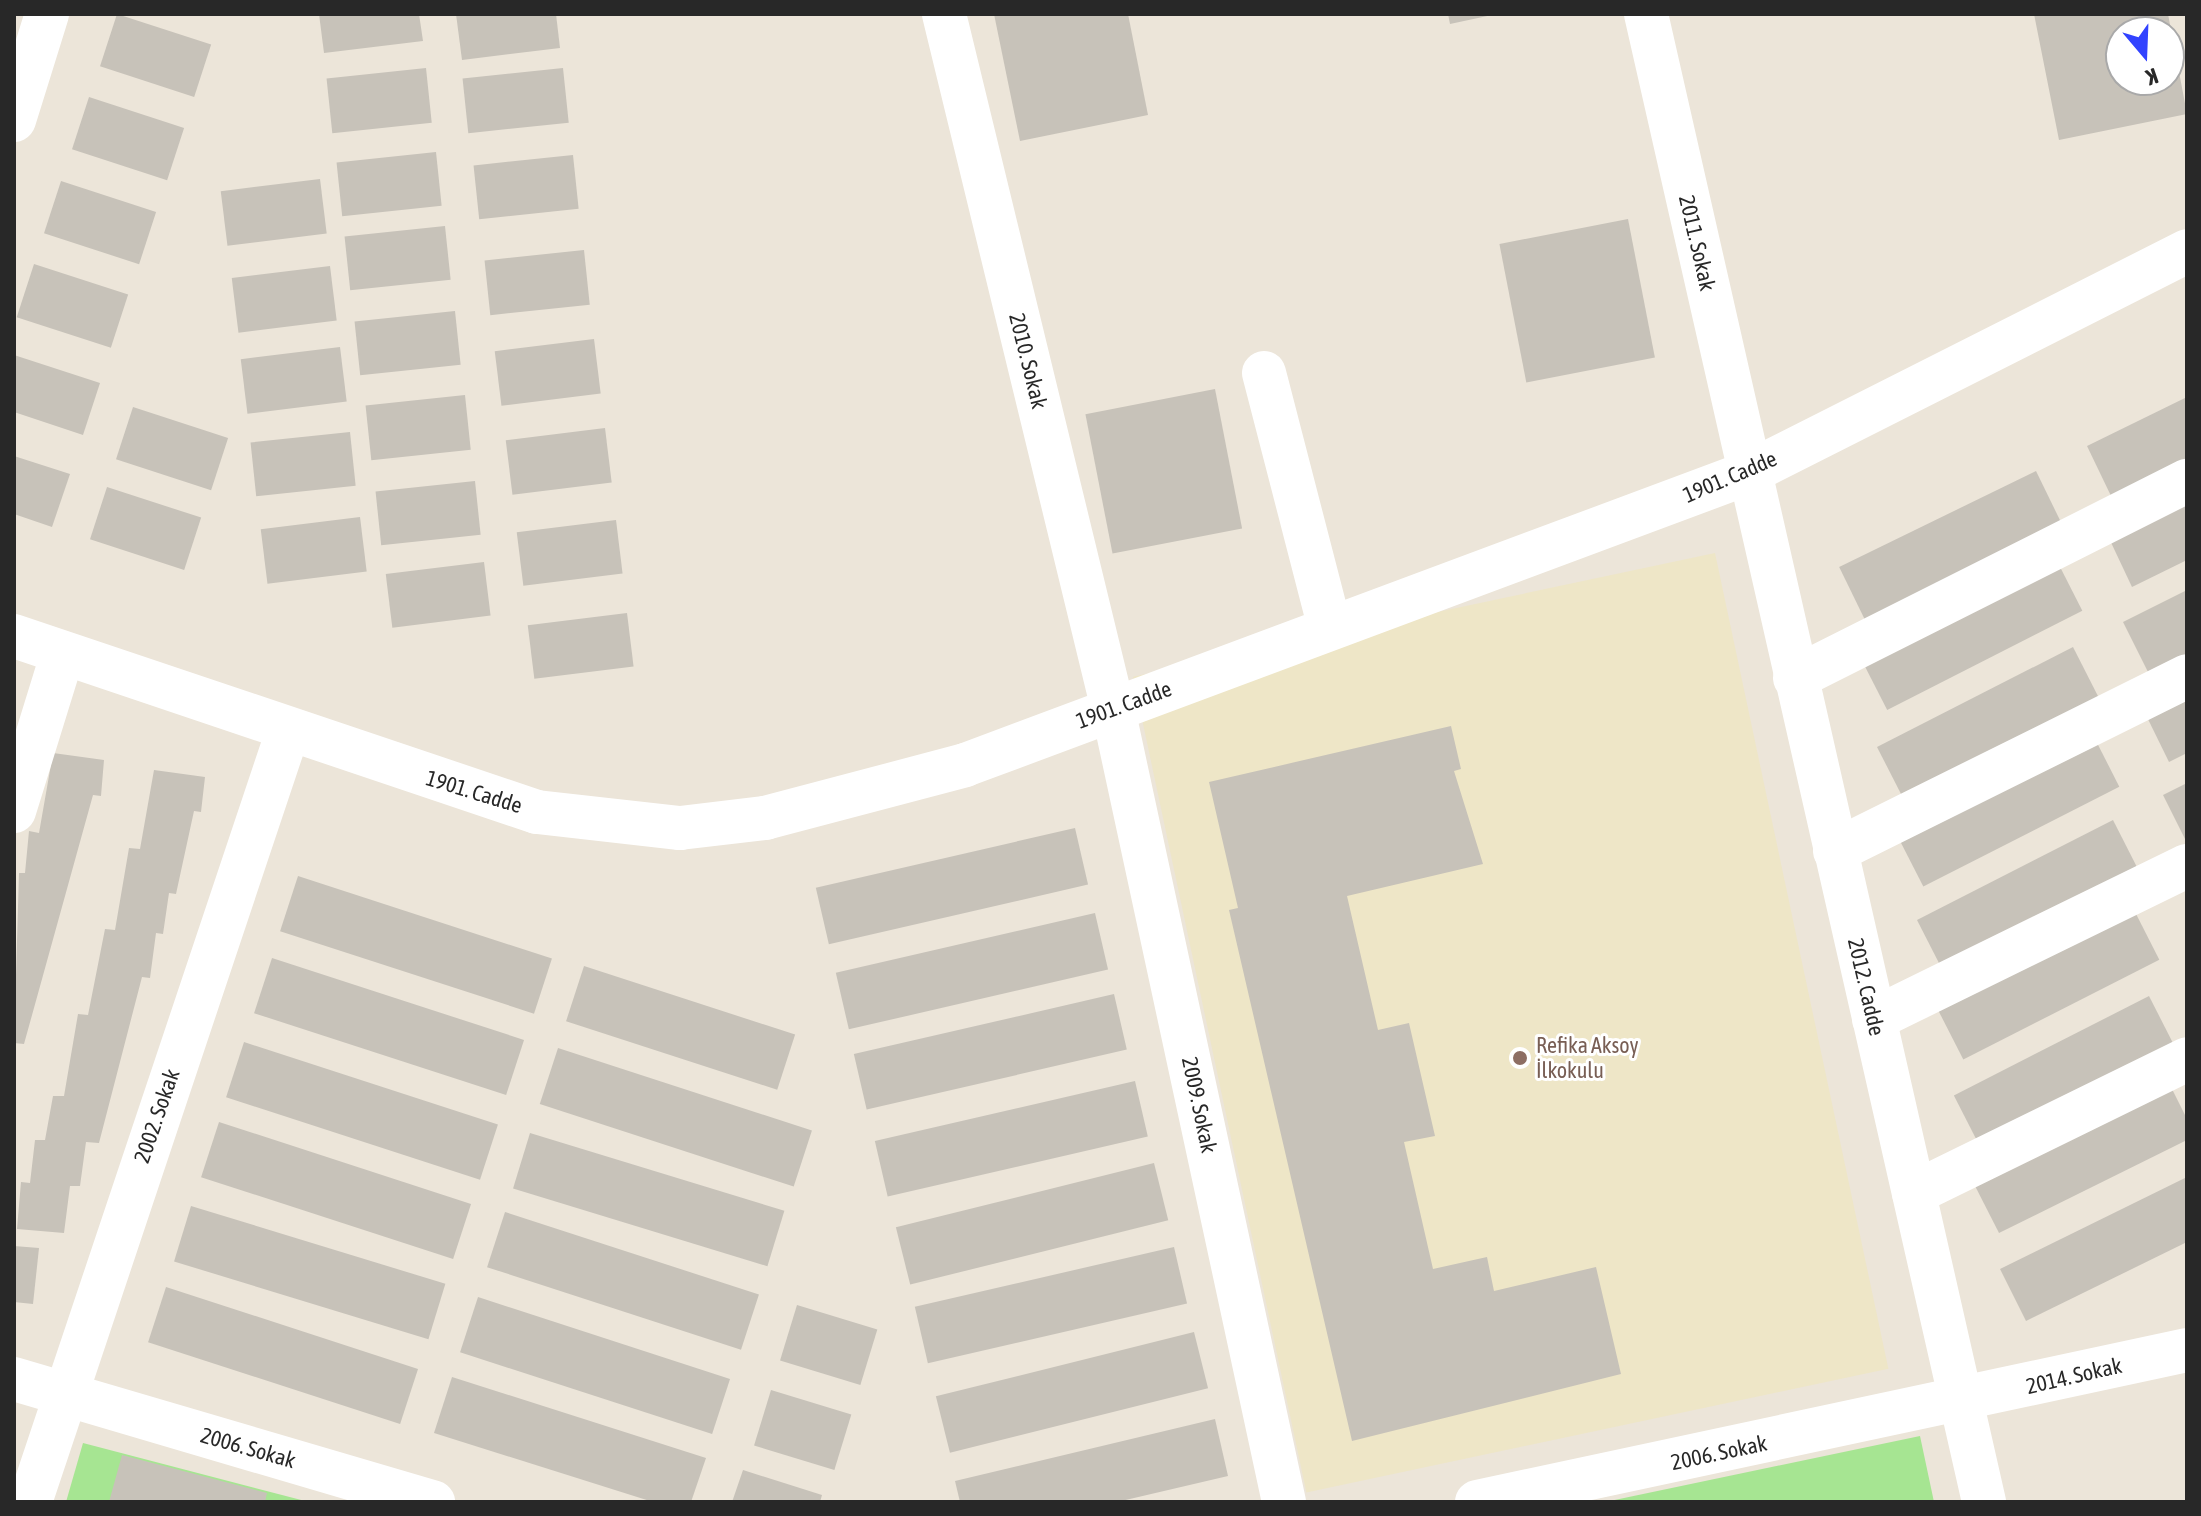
<!DOCTYPE html>
<html>
<head>
<meta charset="utf-8">
<style>
  body { margin:0 }
  #map { position:relative; width:2201px; height:1516px; overflow:hidden; background:#ece5d9; font-family:"Asap Condensed",sans-serif }
  div>[style] { position:absolute }
  .education>* { inset:0; background:#eee6c7; transform-origin:0 0 }
  .green>* { inset:0; background:#a6e592 }
  .building>* { inset:0; background:#c7c2b9; transform-origin:0 0 }
  .minor>* { height:44px; margin:-22px; padding:0 22px; transform-origin:22px; border-radius:22px; background:#fff }
  .dots>* { width:22px; height:22px; translate:-50% -50%; box-sizing:border-box; border:4px solid #fff; border-radius:50% }
  span { translate:-50% -50%; white-space:nowrap; text-align:center; line-height:1.15; -webkit-text-stroke:6px #fff; paint-order:stroke }
  .street-label { font-size:22px; color:#282828 }
  .education-label { font-size:22px; color:#785e54 }
  .left { translate:0 -50%; text-align:left }
  .frame { position:absolute; inset:0; border:16px solid #282828; pointer-events:none }
  .north { position:absolute; left:2105px; top:16px; width:80px; height:80px; box-sizing:border-box; background:#fff; border:2px solid #a9a9a9; border-radius:50%; rotate:161deg; font-size:22px; font-weight:700; line-height:32px; text-align:center; color:#282828 }
  .north::after { content:''; display:block; margin:auto; width:28px; height:36px; background:#3243ff; clip-path:polygon(50% 0,100% 100%,50% 72%,0 100%) }
</style>
</head>
<body>
<div id="map">
  <div class="education">
    <i style="left:1715px;top:553px;width:834px;height:595px;rotate:78deg"></i>
  </div>
  <div class="green">
    <i style="clip-path:polygon(1920px 1436px,1934px 1502px,1605px 1502px)"></i>
    <i style="clip-path:polygon(83px 1443px,309px 1502px,66px 1502px)"></i>
  </div>
  <div class="building">
    <i style="left:117px;top:14px;width:99px;height:55px;rotate:18deg"></i>
    <i style="clip-path:polygon(319px 14px,419px 14px,423px 41px,324px 53px)"></i>
    <i style="clip-path:polygon(456px 14px,556px 14px,560px 48px,462px 60px)"></i>
    <i style="clip-path:polygon(994px 14px,1128px 14px,1148px 115px,1020px 141px)"></i>
    <i style="clip-path:polygon(1448px 14px,1492px 14px,1492px 15px,1450px 24px)"></i>
    <i style="clip-path:polygon(evenodd,2034px 14px,2168px 14px,2187px 114px,2059px 140px,2034px 14px,2121px 32px,2169px 32px,2169px 80px,2121px 80px,2121px 32px)"></i>
    <i style="left:426px;top:68px;width:55px;height:100px;rotate:84deg"></i>
    <i style="left:563px;top:68px;width:55px;height:101px;rotate:84deg"></i>
    <i style="left:89px;top:97px;width:100px;height:55px;rotate:18deg"></i>
    <i style="left:436px;top:152px;width:54px;height:100px;rotate:84deg"></i>
    <i style="left:573px;top:155px;width:54px;height:100px;rotate:84deg"></i>
    <i style="left:320px;top:179px;width:55px;height:100px;rotate:83deg"></i>
    <i style="left:61px;top:181px;width:100px;height:55px;rotate:18deg"></i>
    <i style="left:1628px;top:219px;width:141px;height:131px;rotate:79deg"></i>
    <i style="left:445px;top:226px;width:54px;height:101px;rotate:84deg"></i>
    <i style="left:584px;top:250px;width:55px;height:100px;rotate:84deg"></i>
    <i style="left:34px;top:264px;width:99px;height:56px;rotate:18deg"></i>
    <i style="left:330px;top:266px;width:55px;height:99px;rotate:83deg"></i>
    <i style="left:455px;top:311px;width:54px;height:101px;rotate:84deg"></i>
    <i style="left:594px;top:339px;width:55px;height:100px;rotate:83deg"></i>
    <i style="left:340px;top:347px;width:55px;height:100px;rotate:83deg"></i>
    <i style="clip-path:polygon(14px 355px,100px 383px,83px 435px,14px 412px)"></i>
    <i style="left:1215px;top:389px;width:142px;height:132px;rotate:79deg"></i>
    <i style="left:465px;top:395px;width:55px;height:100px;rotate:84deg"></i>
    <i style="clip-path:polygon(2187px 397px,2187px 462px,2112px 498px,2087px 446px)"></i>
    <i style="left:133px;top:407px;width:100px;height:55px;rotate:18deg"></i>
    <i style="left:605px;top:428px;width:55px;height:100px;rotate:83deg"></i>
    <i style="left:350px;top:432px;width:54px;height:100px;rotate:84deg"></i>
    <i style="clip-path:polygon(14px 456px,70px 474px,52px 527px,14px 514px)"></i>
    <i style="left:2036px;top:471px;width:59px;height:219px;rotate:64deg"></i>
    <i style="left:475px;top:481px;width:54px;height:100px;rotate:84deg"></i>
    <i style="left:107px;top:487px;width:99px;height:55px;rotate:18deg"></i>
    <i style="clip-path:polygon(2187px 495px,2187px 560px,2132px 587px,2107px 534px)"></i>
    <i style="left:360px;top:517px;width:55px;height:100px;rotate:83deg"></i>
    <i style="left:616px;top:520px;width:54px;height:100px;rotate:83deg"></i>
    <i style="left:2056px;top:559px;width:58px;height:219px;rotate:63deg"></i>
    <i style="left:484px;top:562px;width:54px;height:99px;rotate:83deg"></i>
    <i style="clip-path:polygon(2187px 590px,2187px 655px,2149px 674px,2123px 622px)"></i>
    <i style="left:627px;top:613px;width:54px;height:100px;rotate:83deg"></i>
    <i style="left:2073px;top:647px;width:58px;height:220px;rotate:63deg"></i>
    <i style="clip-path:polygon(2187px 688px,2187px 753px,2169px 762px,2143px 709px)"></i>
    <i style="clip-path:polygon(1451px 726px,1461px 769px,1454px 771px,1483px 864px,1347px 896px,1378px 1030px,1409px 1023px,1435px 1136px,1404px 1142px,1433px 1269px,1487px 1257px,1494px 1291px,1596px 1267px,1621px 1374px,1352px 1441px,1229px 910px,1238px 908px,1209px 782px)"></i>
    <i style="left:2093px;top:735px;width:58px;height:220px;rotate:63deg"></i>
    <i style="clip-path:polygon(53px 753px,104px 760px,101px 796px,93px 795px,24px 1044px,14px 1043px,19px 873px,25px 873px,29px 831px,39px 833px)"></i>
    <i style="clip-path:polygon(154px 770px,205px 777px,201px 812px,194px 811px,176px 894px,169px 893px,163px 934px,156px 933px,150px 978px,142px 977px,99px 1143px,86px 1142px,80px 1186px,70px 1186px,64px 1233px,17px 1229px,21px 1182px,30px 1183px,35px 1140px,45px 1140px,53px 1096px,64px 1096px,78px 1014px,88px 1015px,105px 929px,115px 930px,129px 848px,140px 849px)"></i>
    <i style="clip-path:polygon(2187px 783px,2187px 843px,2163px 795px)"></i>
    <i style="left:2113px;top:820px;width:58px;height:220px;rotate:63deg"></i>
    <i style="left:1075px;top:828px;width:58px;height:266px;rotate:77deg"></i>
    <i style="left:298px;top:876px;width:267px;height:58px;rotate:18deg"></i>
    <i style="left:2133px;top:908px;width:58px;height:220px;rotate:63deg"></i>
    <i style="left:1095px;top:913px;width:58px;height:266px;rotate:77deg"></i>
    <i style="left:272px;top:958px;width:265px;height:58px;rotate:18deg"></i>
    <i style="left:584px;top:966px;width:222px;height:58px;rotate:18deg"></i>
    <i style="left:1114px;top:994px;width:57px;height:267px;rotate:77deg"></i>
    <i style="left:2149px;top:996px;width:58px;height:219px;rotate:63deg"></i>
    <i style="left:244px;top:1042px;width:267px;height:58px;rotate:18deg"></i>
    <i style="left:558px;top:1048px;width:267px;height:59px;rotate:18deg"></i>
    <i style="left:1135px;top:1081px;width:57px;height:267px;rotate:77deg"></i>
    <i style="clip-path:polygon(2169px 1083px,2187px 1119px,2187px 1140px,1999px 1233px,1972px 1180px)"></i>
    <i style="left:219px;top:1122px;width:265px;height:58px;rotate:18deg"></i>
    <i style="left:530px;top:1133px;width:266px;height:58px;rotate:17deg"></i>
    <i style="left:1154px;top:1163px;width:59px;height:266px;rotate:76deg"></i>
    <i style="clip-path:polygon(2187px 1177px,2187px 1242px,2026px 1321px,2000px 1269px)"></i>
    <i style="left:191px;top:1206px;width:266px;height:58px;rotate:17deg"></i>
    <i style="left:505px;top:1212px;width:267px;height:58px;rotate:18deg"></i>
    <i style="clip-path:polygon(14px 1246px,39px 1248px,33px 1304px,14px 1302px)"></i>
    <i style="left:1174px;top:1247px;width:58px;height:266px;rotate:77deg"></i>
    <i style="left:166px;top:1287px;width:265px;height:58px;rotate:18deg"></i>
    <i style="left:478px;top:1297px;width:265px;height:58px;rotate:18deg"></i>
    <i style="left:797px;top:1305px;width:84px;height:58px;rotate:17deg"></i>
    <i style="left:1194px;top:1332px;width:58px;height:266px;rotate:76deg"></i>
    <i style="clip-path:polygon(452px 1377px,706px 1458px,691px 1502px,653px 1502px,434px 1433px)"></i>
    <i style="left:771px;top:1390px;width:84px;height:58px;rotate:17deg"></i>
    <i style="clip-path:polygon(1215px 1419px,1228px 1476px,1117px 1502px,960px 1502px,955px 1481px)"></i>
    <i style="clip-path:polygon(122px 1455px,267px 1493px,265px 1502px,109px 1502px)"></i>
    <i style="clip-path:polygon(743px 1470px,822px 1495px,820px 1502px,732px 1502px)"></i>
  </div>
  <div class="minor">
    <i style="left:944px;top:14px;width:715px;rotate:76.33deg"></i>
    <i style="left:1113px;top:709px;width:811px;rotate:77.83deg"></i>
    <i style="left:1646px;top:14px;width:1526px;rotate:77.2deg"></i>
    <i style="left:14px;top:120px;width:111px;rotate:-72.7deg"></i>
    <i style="left:1264px;top:373px;width:263px;rotate:75.5deg"></i>
    <i style="left:14px;top:636px;width:552px;rotate:18.6deg"></i>
    <i style="left:537px;top:812px;width:144px;rotate:6.4deg"></i>
    <i style="left:680px;top:828px;width:86px;rotate:-6.7deg"></i>
    <i style="left:765px;top:818px;width:207px;rotate:-14.8deg"></i>
    <i style="left:965px;top:765px;width:836px;rotate:-20.45deg"></i>
    <i style="left:1748px;top:473px;width:492px;rotate:-26.8deg"></i>
    <i style="left:1795px;top:678px;width:439px;rotate:-26.7deg"></i>
    <i style="left:14px;top:811px;width:165px;rotate:-72.8deg"></i>
    <i style="left:1835px;top:851px;width:393px;rotate:-26.4deg"></i>
    <i style="left:1874px;top:1019px;width:348px;rotate:-26.1deg"></i>
    <i style="left:1914px;top:1193px;width:304px;rotate:-26.1deg"></i>
    <i style="left:14px;top:1379px;width:437px;rotate:16.4deg"></i>
    <i style="left:30px;top:1502px;width:813px;rotate:-71.5deg"></i>
    <i style="left:1477px;top:1502px;width:726px;rotate:-12.08deg"></i>
  </div>
  <div class="dots">
    <i style="left:1520px;top:1058px;background:#8d6e63"></i>
  </div>
  <div class="street-label">
    <span style="left:1697px;top:243px;rotate:77deg">2011. Sokak</span>
    <span style="left:1028px;top:361px;rotate:76deg">2010. Sokak</span>
    <span style="left:1730px;top:477px;rotate:-23deg">1901. Cadde</span>
    <span style="left:1124px;top:705px;rotate:-20deg">1901. Cadde</span>
    <span style="left:474px;top:792px;rotate:17deg">1901. Cadde</span>
    <span style="left:1866px;top:987px;rotate:77deg">2012. Cadde</span>
    <span style="left:1199px;top:1105px;rotate:78deg">2009. Sokak</span>
    <span style="left:157px;top:1116px;rotate:-71deg">2002. Sokak</span>
    <span style="left:2074px;top:1376px;rotate:-13deg">2014. Sokak</span>
    <span style="left:248px;top:1448px;rotate:16deg">2006. Sokak</span>
    <span style="left:1719px;top:1453px;rotate:-12deg">2006. Sokak</span>
  </div>
  <div class="education-label">
    <span class="left" style="left:1536px;top:1058px">Refika Aksoy<br>İlkokulu</span>
  </div>
  <div class="frame"></div>
  <div class="north">K</div>
</div>
</body>
</html>
